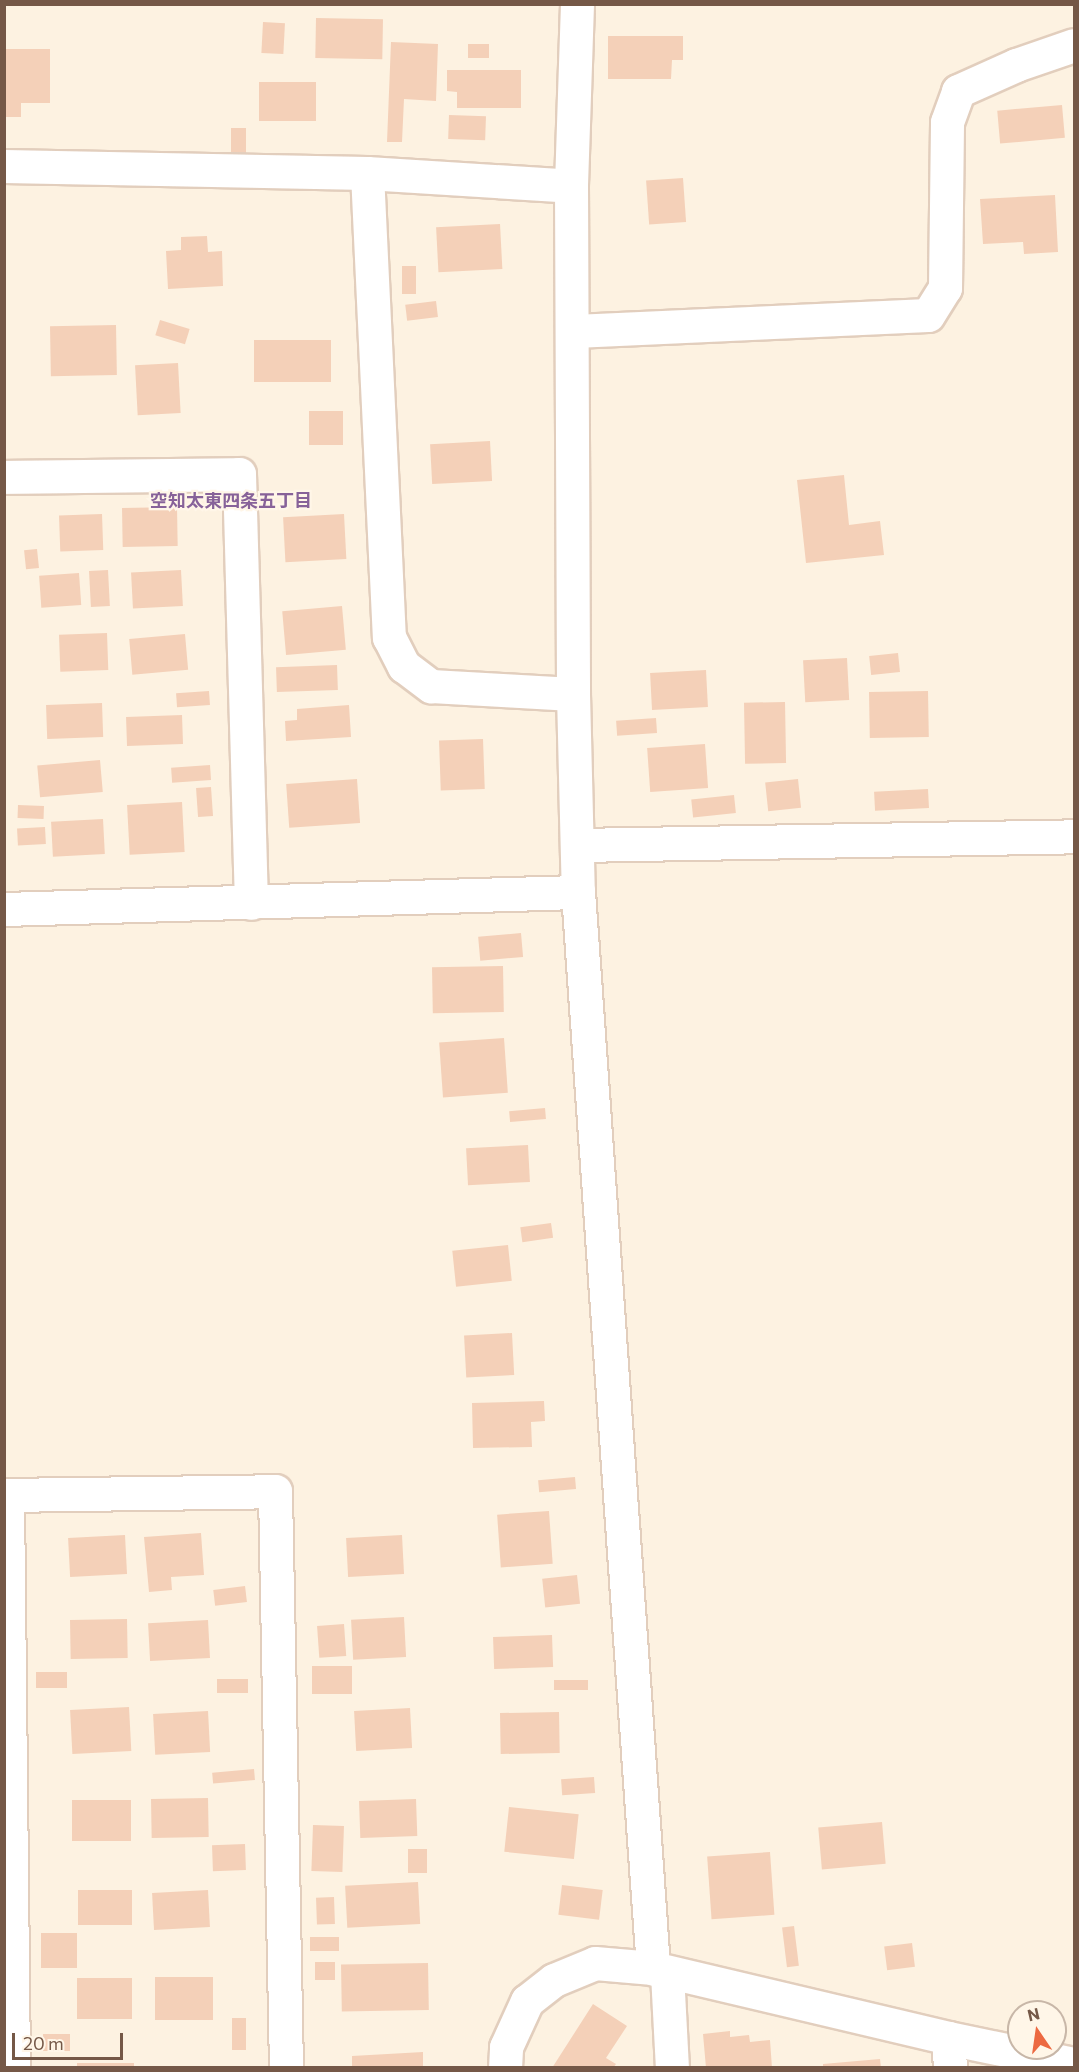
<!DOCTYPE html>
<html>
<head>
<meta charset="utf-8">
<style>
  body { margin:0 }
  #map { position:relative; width:1079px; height:2072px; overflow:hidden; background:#fdf2e1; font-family:Commissioner,"Noto Sans JP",sans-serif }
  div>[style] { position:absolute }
  .building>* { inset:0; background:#f4d0b8; transform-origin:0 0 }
  .roads { filter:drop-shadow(2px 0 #e2cebd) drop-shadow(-2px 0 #e2cebd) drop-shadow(0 2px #e2cebd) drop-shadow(0 -2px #e2cebd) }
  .minor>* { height:33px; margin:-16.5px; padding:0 16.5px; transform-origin:16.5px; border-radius:16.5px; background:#fff }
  span { translate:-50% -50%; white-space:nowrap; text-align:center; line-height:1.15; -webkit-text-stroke:4.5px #fff6e8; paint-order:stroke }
  .neighbourhood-label { font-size:18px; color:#876299; font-weight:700 }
  .frame { position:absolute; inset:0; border:6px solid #755847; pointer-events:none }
  .north { position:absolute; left:1007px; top:2000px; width:60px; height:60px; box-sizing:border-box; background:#fff6e8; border:2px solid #c8b7a8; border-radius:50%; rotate:347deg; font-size:16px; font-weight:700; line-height:24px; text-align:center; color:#755847 }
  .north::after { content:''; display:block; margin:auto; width:21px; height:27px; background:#ec6941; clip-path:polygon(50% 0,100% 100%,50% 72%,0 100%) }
  .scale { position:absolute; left:12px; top:2033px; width:111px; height:27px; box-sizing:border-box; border:3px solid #755847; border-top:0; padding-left:8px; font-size:18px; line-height:21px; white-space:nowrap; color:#755847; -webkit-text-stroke:4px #fff6e8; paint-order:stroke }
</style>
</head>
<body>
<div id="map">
  <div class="building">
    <i style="left:316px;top:18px;width:67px;height:40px;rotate:1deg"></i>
    <i style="left:263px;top:22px;width:22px;height:31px;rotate:3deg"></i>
    <i style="clip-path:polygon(608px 36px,683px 36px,683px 60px,672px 60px,671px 79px,608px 79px)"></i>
    <i style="clip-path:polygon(391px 42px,438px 44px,436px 101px,404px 99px,402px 142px,387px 142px)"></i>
    <i style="left:489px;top:44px;width:14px;height:21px;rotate:90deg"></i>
    <i style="clip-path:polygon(4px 49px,50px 49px,50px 103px,21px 103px,21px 117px,4px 117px)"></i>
    <i style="clip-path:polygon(447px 70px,521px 70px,521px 108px,457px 108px,457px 92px,447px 91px)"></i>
    <i style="left:259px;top:82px;width:57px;height:39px"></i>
    <i style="left:1062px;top:105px;width:33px;height:65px;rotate:85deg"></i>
    <i style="left:449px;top:115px;width:37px;height:24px;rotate:2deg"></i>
    <i style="left:231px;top:128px;width:15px;height:28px"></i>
    <i style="left:683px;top:178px;width:44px;height:37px;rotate:86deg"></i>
    <i style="clip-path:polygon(1055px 195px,1058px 252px,1024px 254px,1023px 242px,983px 244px,980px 199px)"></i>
    <i style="left:500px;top:224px;width:45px;height:64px;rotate:87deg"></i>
    <i style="clip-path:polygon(207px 236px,208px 252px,222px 251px,223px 286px,168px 289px,166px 251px,181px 250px,181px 237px)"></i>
    <i style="left:402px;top:266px;width:14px;height:28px"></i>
    <i style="left:436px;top:301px;width:16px;height:31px;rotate:83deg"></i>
    <i style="left:160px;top:320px;width:31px;height:16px;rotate:17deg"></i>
    <i style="left:116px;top:325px;width:50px;height:66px;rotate:89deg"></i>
    <i style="left:331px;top:340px;width:42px;height:77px;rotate:90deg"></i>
    <i style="left:178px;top:363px;width:50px;height:43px;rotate:87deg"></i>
    <i style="left:309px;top:411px;width:34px;height:34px"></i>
    <i style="left:490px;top:441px;width:40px;height:60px;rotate:87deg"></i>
    <i style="clip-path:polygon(844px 475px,849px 525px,880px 521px,884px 555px,806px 563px,797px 480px)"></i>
    <i style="left:177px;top:507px;width:39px;height:55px;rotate:89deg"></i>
    <i style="left:102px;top:514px;width:36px;height:43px;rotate:88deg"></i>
    <i style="left:344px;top:514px;width:45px;height:61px;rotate:87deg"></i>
    <i style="left:37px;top:549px;width:19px;height:13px;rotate:84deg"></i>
    <i style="left:108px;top:570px;width:36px;height:19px;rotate:87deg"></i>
    <i style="left:181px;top:570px;width:36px;height:50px;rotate:87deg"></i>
    <i style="left:79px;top:573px;width:32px;height:40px;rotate:86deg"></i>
    <i style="left:342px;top:606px;width:44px;height:60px;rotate:85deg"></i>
    <i style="left:107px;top:633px;width:37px;height:48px;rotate:88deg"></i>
    <i style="left:185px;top:634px;width:36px;height:56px;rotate:85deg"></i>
    <i style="left:898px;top:653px;width:19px;height:29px;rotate:84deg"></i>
    <i style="left:847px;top:658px;width:42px;height:44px;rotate:87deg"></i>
    <i style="left:337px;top:665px;width:25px;height:61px;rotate:88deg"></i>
    <i style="left:706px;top:670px;width:37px;height:56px;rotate:87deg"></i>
    <i style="left:209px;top:691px;width:14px;height:33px;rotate:86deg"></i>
    <i style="left:928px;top:691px;width:46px;height:59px;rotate:89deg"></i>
    <i style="left:785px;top:702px;width:61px;height:41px;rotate:89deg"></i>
    <i style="left:102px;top:703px;width:34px;height:56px;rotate:88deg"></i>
    <i style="clip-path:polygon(349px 705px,351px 737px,286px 741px,285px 721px,297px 720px,297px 709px)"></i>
    <i style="left:182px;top:715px;width:29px;height:56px;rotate:88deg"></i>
    <i style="left:656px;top:718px;width:15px;height:40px;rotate:86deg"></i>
    <i style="left:483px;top:739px;width:50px;height:44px;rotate:88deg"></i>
    <i style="left:705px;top:744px;width:44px;height:58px;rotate:86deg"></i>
    <i style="left:100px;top:760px;width:32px;height:63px;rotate:85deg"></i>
    <i style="left:210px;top:765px;width:15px;height:39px;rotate:86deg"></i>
    <i style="left:357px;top:779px;width:44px;height:71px;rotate:86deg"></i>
    <i style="left:798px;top:779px;width:29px;height:33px;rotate:84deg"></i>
    <i style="left:211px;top:787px;width:29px;height:15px;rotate:86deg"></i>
    <i style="left:928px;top:789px;width:19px;height:54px;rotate:87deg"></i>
    <i style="left:734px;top:795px;width:18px;height:43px;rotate:84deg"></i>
    <i style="left:182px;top:802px;width:50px;height:55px;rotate:87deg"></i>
    <i style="left:18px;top:805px;width:26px;height:13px;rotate:2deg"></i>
    <i style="left:103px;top:819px;width:35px;height:52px;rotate:87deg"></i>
    <i style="left:45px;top:827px;width:17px;height:28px;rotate:87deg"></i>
    <i style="left:521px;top:933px;width:24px;height:43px;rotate:85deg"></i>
    <i style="left:503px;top:966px;width:46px;height:71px;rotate:89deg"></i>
    <i style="left:504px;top:1038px;width:55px;height:65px;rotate:86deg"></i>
    <i style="left:545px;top:1108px;width:11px;height:36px;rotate:85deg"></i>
    <i style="left:528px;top:1145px;width:37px;height:62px;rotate:87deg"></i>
    <i style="left:551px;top:1223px;width:15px;height:31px;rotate:82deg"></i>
    <i style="left:508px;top:1245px;width:36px;height:56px;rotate:84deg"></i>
    <i style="left:512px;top:1333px;width:42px;height:48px;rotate:87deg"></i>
    <i style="clip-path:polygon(544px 1401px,545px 1421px,531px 1422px,532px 1447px,473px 1448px,472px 1403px)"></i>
    <i style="left:575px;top:1477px;width:12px;height:37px;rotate:85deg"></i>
    <i style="left:549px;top:1511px;width:53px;height:52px;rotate:86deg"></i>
    <i style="clip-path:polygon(201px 1533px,204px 1575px,171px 1577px,172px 1590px,149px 1592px,144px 1537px)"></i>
    <i style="left:125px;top:1535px;width:39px;height:57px;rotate:87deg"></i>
    <i style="left:402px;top:1535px;width:39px;height:56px;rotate:87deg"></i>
    <i style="left:577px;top:1575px;width:29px;height:35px;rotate:84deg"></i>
    <i style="left:245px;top:1586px;width:16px;height:32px;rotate:83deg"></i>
    <i style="left:404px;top:1617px;width:40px;height:53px;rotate:87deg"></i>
    <i style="left:127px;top:1619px;width:39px;height:57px;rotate:89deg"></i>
    <i style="left:208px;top:1620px;width:38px;height:60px;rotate:87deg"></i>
    <i style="left:344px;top:1624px;width:32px;height:27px;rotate:86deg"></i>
    <i style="left:552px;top:1635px;width:32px;height:59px;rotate:88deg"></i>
    <i style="left:352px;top:1666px;width:28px;height:40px;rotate:90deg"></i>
    <i style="left:36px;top:1672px;width:31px;height:16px"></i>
    <i style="left:248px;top:1679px;width:14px;height:31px;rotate:90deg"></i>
    <i style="left:588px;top:1680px;width:10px;height:34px;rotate:90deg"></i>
    <i style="left:129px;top:1707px;width:44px;height:59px;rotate:87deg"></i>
    <i style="left:410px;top:1708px;width:40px;height:56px;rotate:87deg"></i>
    <i style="left:208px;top:1711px;width:41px;height:55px;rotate:87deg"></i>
    <i style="left:559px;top:1712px;width:41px;height:59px;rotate:89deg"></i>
    <i style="left:254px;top:1769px;width:11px;height:42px;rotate:85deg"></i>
    <i style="left:594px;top:1777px;width:16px;height:33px;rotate:86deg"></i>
    <i style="left:208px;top:1798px;width:39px;height:57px;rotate:89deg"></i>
    <i style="left:416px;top:1799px;width:37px;height:57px;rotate:88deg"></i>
    <i style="left:131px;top:1800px;width:41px;height:59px;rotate:90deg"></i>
    <i style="left:509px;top:1807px;width:70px;height:45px;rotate:6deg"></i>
    <i style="left:882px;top:1822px;width:42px;height:64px;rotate:85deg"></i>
    <i style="left:313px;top:1825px;width:31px;height:46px;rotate:2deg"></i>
    <i style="left:245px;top:1844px;width:26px;height:33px;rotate:88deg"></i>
    <i style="left:408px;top:1849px;width:19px;height:24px"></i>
    <i style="left:770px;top:1852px;width:63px;height:63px;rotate:86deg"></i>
    <i style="left:418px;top:1882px;width:42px;height:73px;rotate:87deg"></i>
    <i style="left:562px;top:1885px;width:41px;height:30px;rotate:7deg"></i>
    <i style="left:132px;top:1890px;width:35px;height:54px;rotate:90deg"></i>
    <i style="left:208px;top:1890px;width:37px;height:56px;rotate:87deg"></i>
    <i style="left:334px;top:1897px;width:27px;height:18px;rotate:88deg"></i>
    <i style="left:794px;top:1926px;width:40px;height:12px;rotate:83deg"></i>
    <i style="left:41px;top:1933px;width:36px;height:35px"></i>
    <i style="left:310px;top:1937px;width:29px;height:14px"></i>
    <i style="left:912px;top:1943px;width:24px;height:28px;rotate:83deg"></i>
    <i style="left:335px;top:1962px;width:18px;height:20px;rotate:90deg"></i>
    <i style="left:428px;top:1963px;width:47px;height:87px;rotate:89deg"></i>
    <i style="left:155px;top:1977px;width:58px;height:43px"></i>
    <i style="left:77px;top:1978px;width:55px;height:41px"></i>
    <i style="clip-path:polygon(593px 2004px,627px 2026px,606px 2058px,616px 2064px,613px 2068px,552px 2068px)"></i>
    <i style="left:232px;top:2018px;width:14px;height:32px"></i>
    <i style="clip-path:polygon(730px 2031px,730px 2037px,749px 2035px,750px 2042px,770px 2040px,772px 2068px,706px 2068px,703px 2034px)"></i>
    <i style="left:43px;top:2034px;width:27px;height:17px"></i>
    <i style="clip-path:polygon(423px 2052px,423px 2068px,352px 2068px,352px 2056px)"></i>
    <i style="clip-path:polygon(880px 2059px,881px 2068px,823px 2068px,823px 2064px)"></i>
    <i style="left:77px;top:2063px;width:57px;height:5px"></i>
  </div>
  <div class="roads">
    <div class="minor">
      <i style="left:577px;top:4px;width:182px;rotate:91.9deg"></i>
      <i style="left:571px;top:186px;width:508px;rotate:89.77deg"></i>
      <i style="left:573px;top:694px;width:198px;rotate:88.6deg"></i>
      <i style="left:578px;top:892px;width:1079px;rotate:86.01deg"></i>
      <i style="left:4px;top:166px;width:363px;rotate:1.1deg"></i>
      <i style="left:367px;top:173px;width:204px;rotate:3.6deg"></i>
      <i style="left:367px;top:173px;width:465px;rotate:87.3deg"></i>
      <i style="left:389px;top:637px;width:33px;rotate:63deg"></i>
      <i style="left:404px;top:666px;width:34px;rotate:37deg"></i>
      <i style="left:431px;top:686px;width:142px;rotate:3.2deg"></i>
      <i style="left:574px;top:331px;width:354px;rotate:-2.6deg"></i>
      <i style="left:928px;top:315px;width:32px;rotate:-58deg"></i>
      <i style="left:945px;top:288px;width:166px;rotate:-89.3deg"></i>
      <i style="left:947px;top:122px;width:33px;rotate:-70deg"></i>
      <i style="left:958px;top:91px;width:64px;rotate:-24.1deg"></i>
      <i style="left:1016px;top:65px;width:61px;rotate:-19deg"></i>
      <i style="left:4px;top:477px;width:235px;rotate:-0.7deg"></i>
      <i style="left:239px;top:474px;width:429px;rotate:88.4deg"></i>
      <i style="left:577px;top:845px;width:497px;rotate:-1deg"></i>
      <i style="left:4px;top:909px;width:574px;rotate:-1.7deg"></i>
      <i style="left:4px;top:1495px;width:271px;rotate:-0.8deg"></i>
      <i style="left:275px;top:1491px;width:577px;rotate:88.91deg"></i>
      <i style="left:7px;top:1495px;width:573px;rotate:89.4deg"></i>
      <i style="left:667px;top:1973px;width:95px;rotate:87deg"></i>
      <i style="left:948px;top:2038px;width:30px;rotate:86deg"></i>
      <i style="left:505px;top:2068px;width:21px;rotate:-87deg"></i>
      <i style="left:506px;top:2047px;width:51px;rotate:-65.5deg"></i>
      <i style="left:527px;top:2001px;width:34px;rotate:-38deg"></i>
      <i style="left:554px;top:1980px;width:44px;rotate:-22.5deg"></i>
      <i style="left:595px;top:1963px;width:58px;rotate:4.9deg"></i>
      <i style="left:653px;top:1968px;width:303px;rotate:13.3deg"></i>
      <i style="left:948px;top:2038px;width:129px;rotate:11.7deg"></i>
    </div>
  </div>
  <div class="neighbourhood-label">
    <span style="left:231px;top:500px">空知太東四条五丁目</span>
  </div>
  <div class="frame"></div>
  <div class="north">N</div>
  <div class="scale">20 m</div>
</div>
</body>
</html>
